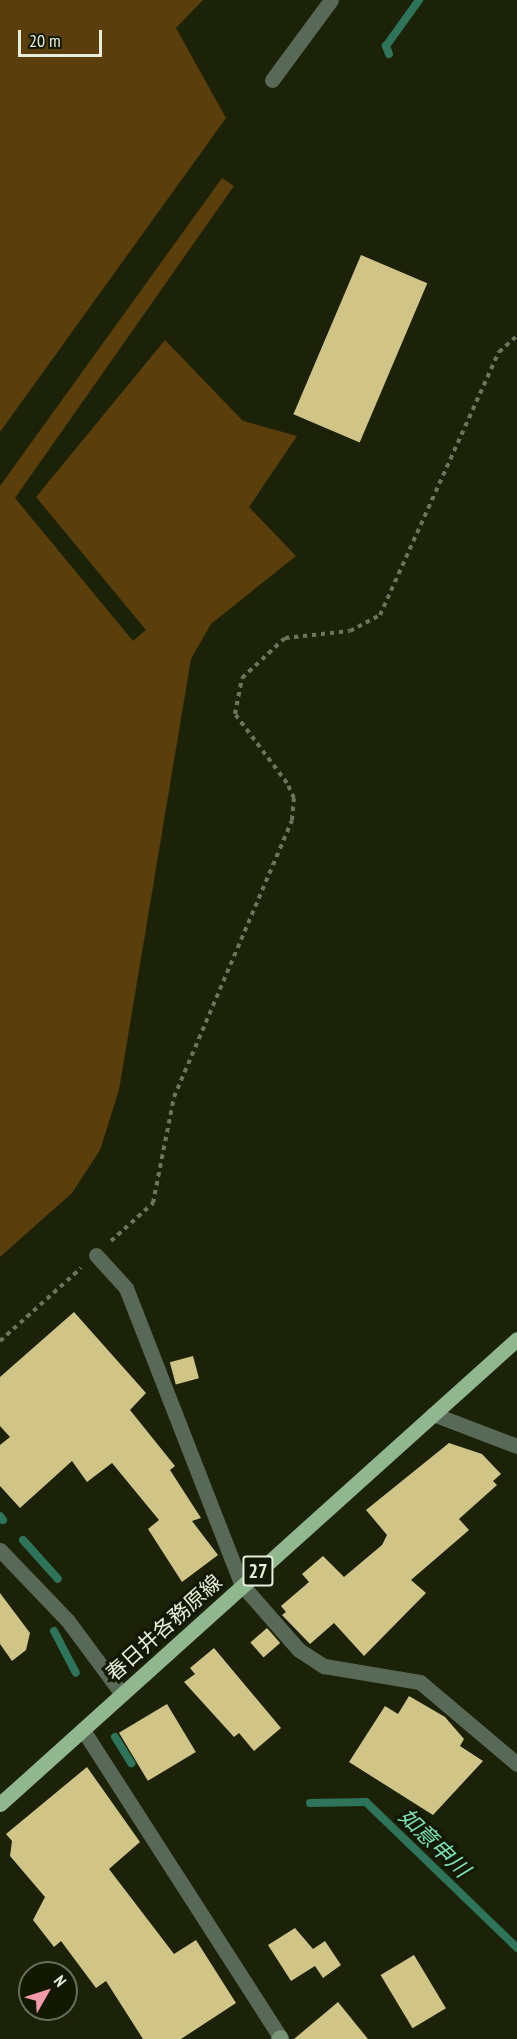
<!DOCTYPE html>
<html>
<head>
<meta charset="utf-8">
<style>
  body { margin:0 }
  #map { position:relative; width:517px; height:2039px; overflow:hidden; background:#1c2208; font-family:"PT Sans Narrow","Noto Sans JP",sans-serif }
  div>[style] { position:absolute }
  .green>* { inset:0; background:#5a3e0b }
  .stream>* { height:8px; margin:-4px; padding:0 4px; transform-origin:4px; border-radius:4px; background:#2d745a }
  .building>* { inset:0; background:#d0c586; transform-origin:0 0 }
  .path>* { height:4px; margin-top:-2px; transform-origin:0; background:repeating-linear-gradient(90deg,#6d735d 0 4.5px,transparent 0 9px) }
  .lane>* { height:15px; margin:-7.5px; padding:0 7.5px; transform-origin:7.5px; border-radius:7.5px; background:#586a57 }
  .street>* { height:15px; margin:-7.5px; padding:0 7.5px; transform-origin:7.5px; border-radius:7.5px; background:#586a57 }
  .secondary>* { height:15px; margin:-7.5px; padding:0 7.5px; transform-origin:7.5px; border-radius:7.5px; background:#789677 }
  .primary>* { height:15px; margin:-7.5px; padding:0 7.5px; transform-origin:7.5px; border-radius:7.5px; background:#91b78f }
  span { translate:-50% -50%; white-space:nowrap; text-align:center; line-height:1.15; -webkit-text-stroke:6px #131901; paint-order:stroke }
  .shield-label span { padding:2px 4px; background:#131901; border:2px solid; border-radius:4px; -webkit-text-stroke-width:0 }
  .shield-label { font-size:20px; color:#e8eddd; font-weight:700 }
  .street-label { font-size:21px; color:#e8eddd }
  .water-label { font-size:22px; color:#7ae0b8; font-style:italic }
  .north { position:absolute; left:18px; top:1961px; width:60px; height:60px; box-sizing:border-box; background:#131901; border:2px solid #686e59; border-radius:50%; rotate:51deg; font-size:16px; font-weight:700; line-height:24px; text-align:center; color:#e8eddd }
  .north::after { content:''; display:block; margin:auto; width:21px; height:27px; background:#f39aa8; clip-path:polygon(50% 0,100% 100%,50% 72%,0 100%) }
  .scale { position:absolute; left:18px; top:30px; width:84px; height:27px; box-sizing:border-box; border:3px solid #e8eddd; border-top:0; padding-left:8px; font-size:18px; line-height:21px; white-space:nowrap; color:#e8eddd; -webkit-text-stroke:4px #131901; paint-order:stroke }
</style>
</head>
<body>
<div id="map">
  <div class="green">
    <i style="clip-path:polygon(0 0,203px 0,176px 28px,226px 118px,0 432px)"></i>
    <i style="clip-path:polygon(222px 178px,234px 186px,15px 498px,133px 641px,146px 630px,36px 497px,165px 340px,243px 421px,297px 436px,249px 507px,296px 556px,211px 624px,191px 659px,119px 1090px,100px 1150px,72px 1193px,0 1257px,0 486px)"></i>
  </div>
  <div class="stream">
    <i style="left:389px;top:54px;width:9px;rotate:-111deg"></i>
    <i style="left:386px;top:46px;width:57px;rotate:-54.3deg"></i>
    <i style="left:0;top:1516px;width:5px;rotate:53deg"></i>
    <i style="left:23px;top:1540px;width:52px;rotate:48.1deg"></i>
    <i style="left:54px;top:1631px;width:47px;rotate:62.4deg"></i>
    <i style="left:115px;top:1737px;width:31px;rotate:58deg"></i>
    <i style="left:310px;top:1803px;width:56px;rotate:-1deg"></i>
    <i style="left:366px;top:1802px;width:210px;rotate:44deg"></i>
  </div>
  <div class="building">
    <i style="left:361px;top:255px;width:72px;height:173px;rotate:23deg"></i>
    <i style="clip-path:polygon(74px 1312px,146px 1393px,130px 1410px,175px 1466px,170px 1470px,201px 1518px,192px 1521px,218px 1555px,182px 1582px,148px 1529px,159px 1520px,112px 1463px,87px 1482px,72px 1461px,20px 1508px,0 1486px,0 1445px,10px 1437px,0 1426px,0 1377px)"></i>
    <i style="left:193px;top:1356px;width:23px;height:24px;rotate:75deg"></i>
    <i style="clip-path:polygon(449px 1443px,482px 1454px,501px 1474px,493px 1481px,497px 1485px,459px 1519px,469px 1530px,411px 1580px,426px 1593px,364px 1656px,334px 1623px,310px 1644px,282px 1615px,286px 1612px,281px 1606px,309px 1582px,302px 1574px,323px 1556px,344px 1577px,382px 1545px,387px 1535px,366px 1510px)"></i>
    <i style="clip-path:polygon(0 1593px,30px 1633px,26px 1650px,12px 1661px,0 1644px)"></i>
    <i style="left:267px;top:1628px;width:20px;height:22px;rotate:49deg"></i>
    <i style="clip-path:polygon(214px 1648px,281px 1728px,254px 1751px,239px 1733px,234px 1737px,184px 1682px,195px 1674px,190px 1668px)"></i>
    <i style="clip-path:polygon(409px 1696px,445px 1717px,464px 1739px,460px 1746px,483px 1761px,433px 1815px,349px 1762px,385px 1706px,398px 1714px)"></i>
    <i style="left:167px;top:1704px;width:56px;height:56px;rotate:59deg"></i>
    <i style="clip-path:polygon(87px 1767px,140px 1842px,109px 1869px,174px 1954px,196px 1940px,236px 2003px,181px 2039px,143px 2039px,106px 1981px,96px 1988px,61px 1941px,54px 1947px,33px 1920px,45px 1897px,10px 1856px,12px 1841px,6px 1834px)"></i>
    <i style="clip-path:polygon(295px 1928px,313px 1949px,325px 1941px,341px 1965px,323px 1978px,315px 1966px,291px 1981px,268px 1945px)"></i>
    <i style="left:414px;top:1955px;width:62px;height:39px;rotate:59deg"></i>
    <i style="clip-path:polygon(338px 2002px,368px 2039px,294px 2039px)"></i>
  </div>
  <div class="path">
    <i style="left:111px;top:1241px;width:57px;rotate:-42.1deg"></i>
    <i style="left:153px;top:1203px;width:108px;rotate:-78.8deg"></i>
    <i style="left:174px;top:1097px;width:301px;rotate:-66.9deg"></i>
    <i style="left:292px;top:820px;width:22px;rotate:-85deg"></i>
    <i style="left:294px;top:798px;width:17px;rotate:-115deg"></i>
    <i style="left:287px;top:783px;width:86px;rotate:-127deg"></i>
    <i style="left:235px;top:714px;width:37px;rotate:-79deg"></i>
    <i style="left:242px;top:678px;width:59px;rotate:-42.9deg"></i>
    <i style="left:285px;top:638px;width:65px;rotate:-6.1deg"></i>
    <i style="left:350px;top:631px;width:34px;rotate:-28deg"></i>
    <i style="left:380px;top:615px;width:289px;rotate:-65.7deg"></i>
    <i style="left:499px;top:352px;width:24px;rotate:-42deg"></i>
    <i style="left:0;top:1341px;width:109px;rotate:-42deg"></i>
  </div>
  <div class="lane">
    <i style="left:272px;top:80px;width:99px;rotate:-53.6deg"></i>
  </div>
  <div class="street">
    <i style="left:96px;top:1255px;width:45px;rotate:47.7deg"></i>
    <i style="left:126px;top:1288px;width:319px;rotate:68.7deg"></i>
    <i style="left:242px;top:1585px;width:86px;rotate:48.8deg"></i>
    <i style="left:299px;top:1650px;width:30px;rotate:33deg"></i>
    <i style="left:324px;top:1666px;width:97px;rotate:9.5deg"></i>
    <i style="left:420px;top:1682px;width:127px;rotate:40.2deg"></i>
    <i style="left:433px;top:1414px;width:90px;rotate:20.9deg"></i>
    <i style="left:0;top:1550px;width:98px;rotate:46.2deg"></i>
    <i style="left:68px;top:1621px;width:91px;rotate:53.5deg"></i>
    <i style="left:83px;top:1730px;width:367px;rotate:57.3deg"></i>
  </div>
  <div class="secondary">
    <i style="left:278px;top:2039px;width:3px;rotate:-45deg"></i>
  </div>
  <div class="primary">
    <i style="left:0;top:1804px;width:695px;rotate:-41.97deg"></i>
  </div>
  <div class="shield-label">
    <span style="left:258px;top:1571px">27</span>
  </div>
  <div class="street-label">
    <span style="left:164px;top:1628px;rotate:-42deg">春日井各務原線</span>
  </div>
  <div class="water-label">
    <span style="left:434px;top:1843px;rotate:44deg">如意申川</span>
  </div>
  <div class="north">N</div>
  <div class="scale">20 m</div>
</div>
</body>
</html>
